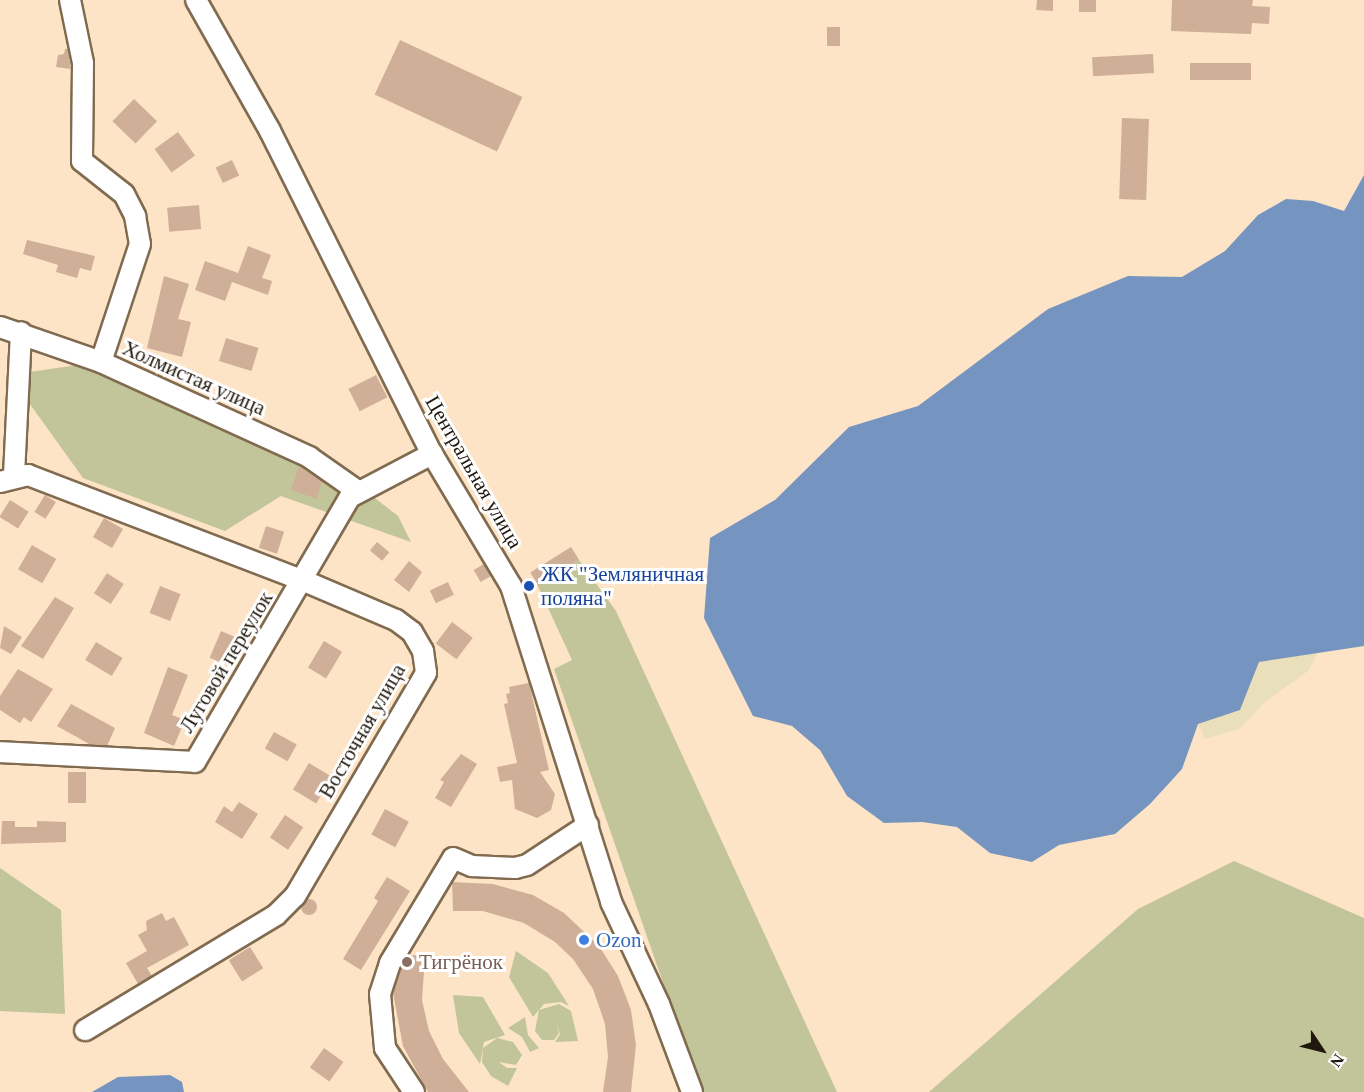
<!DOCTYPE html>
<html>
<head>
<meta charset="utf-8">
<style>
  body { margin:0 }
  #map { position:relative; width:1364px; height:1092px; overflow:hidden; background:#fde4c6; font-family:"Times New Roman",serif }
  div>[style] { position:absolute }
  .green>* { inset:0; background:#c1c599 }
  .sand>* { inset:0; background:#e9dfba }
  .water>* { inset:0; background:#7694c0 }
  .building>* { inset:0; background:#cfaf98; transform-origin:0 0 }
  .round { border-radius:50% }
  .roads { filter:drop-shadow(2px 0 #816b50) drop-shadow(-2px 0 #816b50) drop-shadow(0 2px #816b50) drop-shadow(0 -2px #816b50) }
  .minor>* { height:20px; margin:-10px; padding:0 10px; transform-origin:10px; border-radius:10px; background:#fff }
  .dots>* { width:16px; height:16px; translate:-50% -50%; box-sizing:border-box; border:3px solid #fff; border-radius:50% }
  span { translate:-50% -50%; white-space:nowrap; text-align:center; line-height:1.15; -webkit-text-stroke:6px #fff; paint-order:stroke }
  .street-label { font-size:21px; color:#21180d }
  .transit-label { font-size:21px; color:#164399 }
  .left { translate:0 -50%; text-align:left }
  .shop-label { font-size:21px; color:#366cbe }
  .education-label { font-size:21px; color:#785e54 }
  .north { position:absolute; left:1292px; top:1020px; width:60px; height:60px; -webkit-text-stroke:4px #fff; paint-order:stroke; rotate:125deg; font-size:16px; font-weight:700; line-height:24px; text-align:center; color:#21180d }
  .north::after { content:''; display:block; margin:auto; width:21px; height:27px; background:#21180d; clip-path:polygon(50% 0,100% 100%,50% 72%,0 100%) }
</style>
</head>
<body>
<div id="map">
  <div class="green">
    <i style="clip-path:polygon(84px 364px,309px 447px,398px 516px,411px 542px,281px 496px,225px 531px,83px 478px,9px 375px)"></i>
    <i style="clip-path:polygon(579px 560px,616px 611px,837px 1092px,701px 1092px,554px 669px,572px 660px,537px 584px)"></i>
    <i style="clip-path:polygon(1234px 861px,1364px 918px,1364px 1092px,929px 1092px,1138px 909px)"></i>
    <i style="clip-path:polygon(0 868px,61px 910px,65px 1014px,0 1011px)"></i>
    <i style="clip-path:polygon(516px 951px,548px 973px,569px 1006px,561px 1002px,544px 1004px,533px 1017px,509px 977px)"></i>
    <i style="clip-path:polygon(453px 995px,483px 997px,505px 1035px,484px 1042px,480px 1064px,459px 1033px)"></i>
    <i style="clip-path:polygon(559px 1004px,571px 1011px,578px 1041px,555px 1042px,560px 1034px,556px 1021px,559px 1033px,554px 1040px,542px 1040px,535px 1031px,539px 1010px)"></i>
    <i style="clip-path:polygon(525px 1017px,528px 1035px,539px 1048px,530px 1052px,522px 1037px,508px 1028px)"></i>
    <i style="clip-path:polygon(497px 1038px,513px 1042px,522px 1055px,516px 1065px,499px 1062px,507px 1068px,517px 1068px,508px 1086px,491px 1076px,482px 1062px,483px 1048px)"></i>
  </div>
  <div class="sand">
    <i style="clip-path:polygon(1318px 652px,1308px 671px,1266px 701px,1239px 729px,1205px 739px,1198px 724px,1240px 710px,1259px 662px)"></i>
  </div>
  <div class="water">
    <i style="clip-path:polygon(1364px 175px,1364px 646px,1259px 662px,1240px 710px,1198px 724px,1182px 769px,1150px 804px,1115px 834px,1059px 845px,1032px 862px,990px 853px,957px 827px,922px 822px,884px 823px,847px 796px,820px 750px,792px 726px,753px 716px,704px 618px,710px 538px,775px 500px,849px 427px,918px 406px,1048px 309px,1128px 276px,1182px 277px,1225px 251px,1258px 215px,1286px 199px,1313px 201px,1344px 211px)"></i>
    <i style="clip-path:polygon(170px 1075px,182px 1082px,184px 1092px,92px 1092px,118px 1077px)"></i>
  </div>
  <div class="building">
    <i style="clip-path:polygon(1037px 0,1053px 0,1053px 11px,1036px 10px)"></i>
    <i style="left:1079px;top:0;width:17px;height:12px"></i>
    <i style="clip-path:polygon(1172px 0,1253px 0,1252px 6px,1270px 7px,1269px 24px,1252px 23px,1251px 34px,1171px 31px)"></i>
    <i style="left:827px;top:27px;width:13px;height:19px"></i>
    <i style="left:400px;top:40px;width:135px;height:60px;rotate:25deg"></i>
    <i style="clip-path:polygon(65px 49px,68px 49px,71px 69px,56px 67px,58px 55px,64px 54px)"></i>
    <i style="left:1153px;top:54px;width:19px;height:61px;rotate:87deg"></i>
    <i style="left:1190px;top:63px;width:61px;height:17px"></i>
    <i style="left:134px;top:99px;width:32px;height:31px;rotate:44deg"></i>
    <i style="left:1122px;top:118px;width:27px;height:81px;rotate:2deg"></i>
    <i style="left:178px;top:132px;width:29px;height:29px;rotate:54deg"></i>
    <i style="left:232px;top:160px;width:17px;height:18px;rotate:65deg"></i>
    <i style="left:199px;top:205px;width:24px;height:32px;rotate:85deg"></i>
    <i style="clip-path:polygon(27px 240px,95px 256px,91px 271px,80px 268px,77px 278px,56px 272px,58px 265px,23px 254px)"></i>
    <i style="clip-path:polygon(248px 246px,271px 255px,262px 278px,272px 281px,268px 295px,232px 282px,225px 301px,195px 290px,205px 261px,238px 273px)"></i>
    <i style="clip-path:polygon(164px 276px,189px 284px,178px 319px,191px 322px,182px 357px,147px 348px)"></i>
    <i style="left:226px;top:338px;width:34px;height:24px;rotate:17deg"></i>
    <i style="left:376px;top:375px;width:25px;height:31px;rotate:63deg"></i>
    <i style="clip-path:polygon(299px 467px,322px 481px,317px 499px,291px 490px)"></i>
    <i style="left:45px;top:495px;width:13px;height:20px;rotate:32deg"></i>
    <i style="left:10px;top:500px;width:22px;height:20px;rotate:32deg"></i>
    <i style="left:104px;top:518px;width:22px;height:22px;rotate:30deg"></i>
    <i style="left:266px;top:526px;width:19px;height:23px;rotate:18deg"></i>
    <i style="left:377px;top:542px;width:16px;height:11px;rotate:40deg"></i>
    <i style="left:32px;top:545px;width:28px;height:28px;rotate:30deg"></i>
    <i style="left:571px;top:547px;width:15px;height:48px;rotate:58deg"></i>
    <i style="clip-path:polygon(409px 561px,422px 572px,409px 592px,394px 580px)"></i>
    <i style="left:484px;top:564px;width:14px;height:12px;rotate:60deg"></i>
    <i style="left:107px;top:573px;width:20px;height:24px;rotate:33deg"></i>
    <i style="left:448px;top:582px;width:14px;height:20px;rotate:65deg"></i>
    <i style="left:160px;top:586px;width:22px;height:29px;rotate:21deg"></i>
    <i style="clip-path:polygon(55px 597px,74px 608px,43px 659px,21px 646px)"></i>
    <i style="left:452px;top:622px;width:26px;height:27px;rotate:37deg"></i>
    <i style="clip-path:polygon(4px 626px,22px 637px,11px 654px,0 648px)"></i>
    <i style="left:221px;top:631px;width:26px;height:29px;rotate:23deg"></i>
    <i style="left:324px;top:641px;width:21px;height:31px;rotate:31deg"></i>
    <i style="left:96px;top:642px;width:31px;height:21px;rotate:31deg"></i>
    <i style="clip-path:polygon(168px 667px,188px 675px,172px 715px,185px 720px,174px 746px,144px 733px)"></i>
    <i style="clip-path:polygon(18px 669px,53px 689px,31px 722px,24px 717px,20px 723px,0 710px,0 696px)"></i>
    <i style="clip-path:polygon(529px 683px,549px 770px,540px 772px,555px 794px,551px 810px,537px 818px,515px 809px,512px 780px,500px 782px,497px 767px,517px 763px,504px 704px,508px 703px,506px 694px,510px 693px,509px 687px)"></i>
    <i style="clip-path:polygon(71px 704px,115px 728px,107px 746px,91px 745px,57px 726px)"></i>
    <i style="left:274px;top:732px;width:26px;height:19px;rotate:29deg"></i>
    <i style="clip-path:polygon(461px 754px,477px 764px,451px 807px,435px 798px,444px 782px,440px 780px)"></i>
    <i style="left:309px;top:763px;width:27px;height:31px;rotate:31deg"></i>
    <i style="left:68px;top:772px;width:18px;height:31px"></i>
    <i style="clip-path:polygon(239px 802px,258px 814px,242px 839px,215px 822px,224px 806px,232px 812px)"></i>
    <i style="left:385px;top:809px;width:27px;height:29px;rotate:28deg"></i>
    <i style="left:285px;top:815px;width:22px;height:27px;rotate:34deg"></i>
    <i style="clip-path:polygon(2px 821px,15px 821px,15px 827px,37px 827px,37px 821px,66px 822px,66px 842px,1px 844px)"></i>
    <i style="clip-path:polygon(387px 877px,410px 891px,361px 970px,343px 959px,378px 901px,374px 898px)"></i>
    <i style="clip-path:polygon(452px 882px,493px 884px,533px 895px,564px 913px,599px 946px,618px 976px,631px 1010px,636px 1045px,631px 1092px,603px 1092px,608px 1057px,605px 1024px,593px 989px,573px 959px,555px 942px,524px 923px,483px 911px,453px 911px)"></i>
    <i class="round" style="left:301px;top:899px;width:16px;height:16px"></i>
    <i style="clip-path:polygon(162px 913px,166px 921px,174px 917px,189px 945px,147px 968px,152px 976px,138px 984px,126px 963px,147px 951px,138px 935px,147px 930px,146px 921px)"></i>
    <i style="left:250px;top:947px;width:25px;height:25px;rotate:58deg"></i>
    <i style="clip-path:polygon(414px 955px,425px 957px,422px 1000px,429px 1031px,443px 1059px,469px 1092px,428px 1092px,403px 1046px,393px 993px,401px 968px,408px 956px)"></i>
    <i style="left:324px;top:1048px;width:24px;height:24px;rotate:36deg"></i>
  </div>
  <div class="roads">
    <div class="minor">
      <i style="left:70px;top:0;width:64px;rotate:78.3deg"></i>
      <i style="left:83px;top:63px;width:98px;rotate:90.6deg"></i>
      <i style="left:82px;top:161px;width:53px;rotate:38.2deg"></i>
      <i style="left:124px;top:194px;width:25px;rotate:63deg"></i>
      <i style="left:135px;top:216px;width:28px;rotate:80deg"></i>
      <i style="left:140px;top:244px;width:124px;rotate:108.3deg"></i>
      <i style="left:196px;top:0;width:150px;rotate:60.5deg"></i>
      <i style="left:270px;top:131px;width:361px;rotate:63.4deg"></i>
      <i style="left:432px;top:454px;width:154px;rotate:59.1deg"></i>
      <i style="left:511px;top:586px;width:331px;rotate:72.4deg"></i>
      <i style="left:611px;top:902px;width:113px;rotate:64.8deg"></i>
      <i style="left:659px;top:1004px;width:94px;rotate:69.4deg"></i>
      <i style="left:0;top:327px;width:107px;rotate:19.1deg"></i>
      <i style="left:101px;top:362px;width:229px;rotate:24.5deg"></i>
      <i style="left:309px;top:457px;width:61px;rotate:35deg"></i>
      <i style="left:14px;top:475px;width:143px;rotate:-87.2deg"></i>
      <i style="left:0;top:482px;width:29px;rotate:-14deg"></i>
      <i style="left:28px;top:475px;width:293px;rotate:21deg"></i>
      <i style="left:302px;top:580px;width:102px;rotate:23.1deg"></i>
      <i style="left:396px;top:620px;width:20px;rotate:37deg"></i>
      <i style="left:412px;top:632px;width:22px;rotate:60deg"></i>
      <i style="left:423px;top:651px;width:22px;rotate:82deg"></i>
      <i style="left:426px;top:673px;width:259px;rotate:120.4deg"></i>
      <i style="left:295px;top:896px;width:27px;rotate:135deg"></i>
      <i style="left:276px;top:915px;width:223px;rotate:148.9deg"></i>
      <i style="left:0;top:752px;width:195px;rotate:2.9deg"></i>
      <i style="left:195px;top:762px;width:307px;rotate:-59.7deg"></i>
      <i style="left:350px;top:497px;width:93px;rotate:-27.7deg"></i>
      <i style="left:414px;top:1092px;width:53px;rotate:-123.4deg"></i>
      <i style="left:385px;top:1048px;width:54px;rotate:-95.3deg"></i>
      <i style="left:380px;top:994px;width:33px;rotate:-72deg"></i>
      <i style="left:390px;top:963px;width:122px;rotate:-59deg"></i>
      <i style="left:453px;top:858px;width:21px;rotate:23deg"></i>
      <i style="left:472px;top:866px;width:43px;rotate:2.7deg"></i>
      <i style="left:515px;top:868px;width:12px;rotate:-14deg"></i>
      <i style="left:527px;top:865px;width:73px;rotate:-33.3deg"></i>
    </div>
  </div>
  <div class="dots">
    <i style="left:529px;top:586px;background:#1a4fb4"></i>
    <i style="left:584px;top:940px;background:#3f7fe0"></i>
    <i style="left:407px;top:962px;background:#8d6e63"></i>
  </div>
  <div class="street-label">
    <span style="left:194px;top:378px;rotate:24deg">Холмистая улица</span>
    <span style="left:474px;top:472px;rotate:60deg">Центральная улица</span>
    <span style="left:226px;top:662px;rotate:-59deg">Луговой переулок</span>
    <span style="left:362px;top:731px;rotate:-60deg">Восточная улица</span>
  </div>
  <div class="transit-label">
    <span class="left" style="left:541px;top:586px">ЖК "Земляничная<br>поляна"</span>
  </div>
  <div class="shop-label">
    <span class="left" style="left:596px;top:940px">Ozon</span>
  </div>
  <div class="education-label">
    <span class="left" style="left:419px;top:962px">Тигрёнок</span>
  </div>
  <div class="north">N</div>
</div>
</body>
</html>
